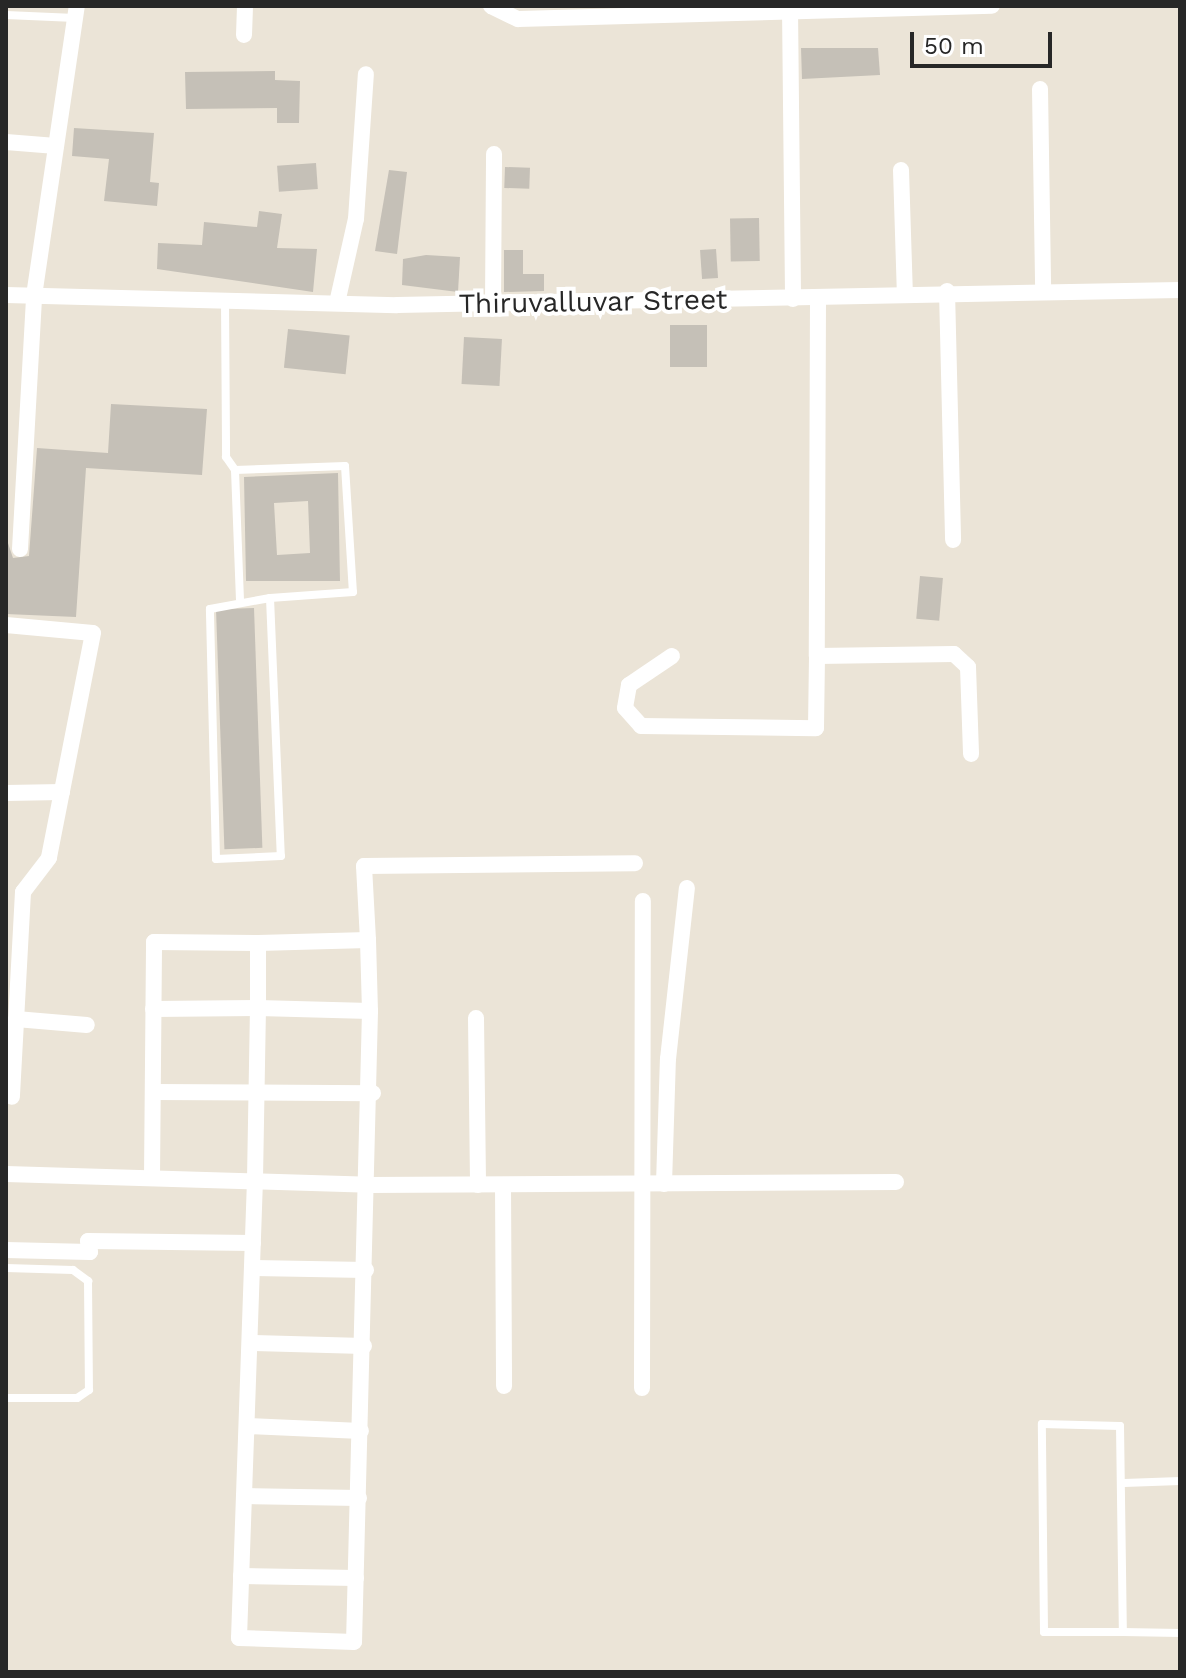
<!DOCTYPE html>
<html>
<head>
<meta charset="utf-8">
<style>
  body { margin:0 }
  #map { position:relative; width:1186px; height:1678px; overflow:hidden; background:#ebe4d7; font-family:"Work Sans",sans-serif }
  div>[style] { position:absolute }
  .building>* { inset:0; background:#c5c0b7; transform-origin:0 0 }
  .lane>* { height:8px; margin:-4px; padding:0 4px; transform-origin:4px; border-radius:4px; background:#fff }
  .street>* { height:16px; margin:-8px; padding:0 8px; transform-origin:8px; border-radius:8px; background:#fff }
  span { translate:-50% -50%; white-space:nowrap; text-align:center; line-height:1.15; -webkit-text-stroke:8px #fff; paint-order:stroke }
  .street-label { font-size:28px; color:#272727 }
  .frame { position:absolute; inset:0; border:8px solid #272727; pointer-events:none }
  .scale { position:absolute; left:910px; top:32px; width:142px; height:36px; box-sizing:border-box; border:4px solid #272727; border-top:0; padding-left:10px; font-size:24px; line-height:28px; white-space:nowrap; color:#272727; -webkit-text-stroke:6px #fff; paint-order:stroke }
</style>
</head>
<body>
<div id="map">
  <div class="building">
    <i style="clip-path:polygon(801px 48px,878px 48px,880px 75px,802px 79px)"></i>
    <i style="clip-path:polygon(275px 71px,275px 80px,300px 81px,299px 123px,277px 123px,277px 108px,186px 109px,185px 72px)"></i>
    <i style="clip-path:polygon(74px 128px,154px 133px,150px 182px,159px 183px,157px 206px,104px 201px,109px 159px,72px 156px)"></i>
    <i style="left:316px;top:163px;width:26px;height:39px;rotate:86deg"></i>
    <i style="left:505px;top:167px;width:25px;height:21px;rotate:2deg"></i>
    <i style="clip-path:polygon(389px 170px,407px 172px,397px 254px,375px 251px)"></i>
    <i style="clip-path:polygon(259px 211px,282px 214px,277px 248px,317px 249px,313px 292px,157px 269px,158px 243px,202px 245px,204px 222px,257px 227px)"></i>
    <i style="left:759px;top:218px;width:43px;height:29px;rotate:89deg"></i>
    <i style="left:716px;top:249px;width:29px;height:16px;rotate:86deg"></i>
    <i style="clip-path:polygon(504px 250px,523px 250px,523px 274px,544px 274px,544px 291px,504px 292px)"></i>
    <i style="clip-path:polygon(426px 255px,460px 257px,458px 292px,402px 285px,403px 259px)"></i>
    <i style="left:670px;top:325px;width:37px;height:42px"></i>
    <i style="left:288px;top:329px;width:62px;height:39px;rotate:6deg"></i>
    <i style="left:464px;top:337px;width:38px;height:47px;rotate:3deg"></i>
    <i style="clip-path:polygon(111px 404px,207px 409px,202px 475px,86px 468px,76px 617px,6px 614px,6px 537px,13px 558px,29px 556px,37px 448px,108px 453px)"></i>
    <i style="clip-path:polygon(evenodd,338px 473px,340px 581px,246px 581px,244px 477px,338px 473px,308px 501px,310px 553px,277px 555px,274px 503px,308px 501px)"></i>
    <i style="left:920px;top:576px;width:23px;height:43px;rotate:5deg"></i>
    <i style="left:254px;top:608px;width:240px;height:38px;rotate:88deg"></i>
  </div>
  <div class="lane">
    <i style="left:6px;top:15px;width:69px;rotate:2.5deg"></i>
    <i style="left:225px;top:301px;width:156px;rotate:89.6deg"></i>
    <i style="left:226px;top:457px;width:16px;rotate:55deg"></i>
    <i style="left:235px;top:470px;width:110px;rotate:-2.1deg"></i>
    <i style="left:345px;top:466px;width:126px;rotate:86.4deg"></i>
    <i style="left:353px;top:592px;width:83px;rotate:175.9deg"></i>
    <i style="left:270px;top:598px;width:258px;rotate:87.6deg"></i>
    <i style="left:281px;top:856px;width:65px;rotate:177.4deg"></i>
    <i style="left:216px;top:859px;width:250px;rotate:-91.4deg"></i>
    <i style="left:210px;top:609px;width:61px;rotate:-10.4deg"></i>
    <i style="left:235px;top:470px;width:130px;rotate:87.8deg"></i>
    <i style="left:6px;top:1268px;width:67px;rotate:1.7deg"></i>
    <i style="left:73px;top:1270px;width:19px;rotate:36deg"></i>
    <i style="left:88px;top:1281px;width:109px;rotate:89.5deg"></i>
    <i style="left:89px;top:1390px;width:14px;rotate:146deg"></i>
    <i style="left:77px;top:1398px;width:71px;rotate:180deg"></i>
    <i style="left:1042px;top:1424px;width:78px;rotate:1.5deg"></i>
    <i style="left:1120px;top:1426px;width:206px;rotate:89.2deg"></i>
    <i style="left:1123px;top:1632px;width:79px;rotate:180deg"></i>
    <i style="left:1044px;top:1632px;width:208px;rotate:-90.6deg"></i>
    <i style="left:1124px;top:1483px;width:56px;rotate:-2deg"></i>
    <i style="left:1123px;top:1632px;width:57px;rotate:1deg"></i>
  </div>
  <div class="street">
    <i style="left:491px;top:6px;width:30px;rotate:26deg"></i>
    <i style="left:518px;top:19px;width:474px;rotate:-1.6deg"></i>
    <i style="left:790px;top:8px;width:291px;rotate:89.4deg"></i>
    <i style="left:244px;top:35px;width:29px;rotate:-88deg"></i>
    <i style="left:1040px;top:89px;width:201px;rotate:89.1deg"></i>
    <i style="left:6px;top:142px;width:50px;rotate:4.6deg"></i>
    <i style="left:901px;top:170px;width:124px;rotate:88.2deg"></i>
    <i style="left:947px;top:291px;width:249px;rotate:88.6deg"></i>
    <i style="left:6px;top:295px;width:391px;rotate:1.5deg"></i>
    <i style="left:397px;top:305px;width:783px;rotate:-1.1deg"></i>
    <i style="left:818px;top:298px;width:358px;rotate:90.2deg"></i>
    <i style="left:817px;top:656px;width:137px;rotate:-0.8deg"></i>
    <i style="left:954px;top:654px;width:19px;rotate:43deg"></i>
    <i style="left:968px;top:667px;width:87px;rotate:88deg"></i>
    <i style="left:337px;top:303px;width:86px;rotate:-77.3deg"></i>
    <i style="left:356px;top:219px;width:145px;rotate:-86.1deg"></i>
    <i style="left:493px;top:304px;width:150px;rotate:-89.6deg"></i>
    <i style="left:20px;top:549px;width:253px;rotate:-86.8deg"></i>
    <i style="left:34px;top:296px;width:293px;rotate:-81.6deg"></i>
    <i style="left:6px;top:625px;width:87px;rotate:5.3deg"></i>
    <i style="left:93px;top:633px;width:229px;rotate:101.1deg"></i>
    <i style="left:49px;top:858px;width:43px;rotate:127.4deg"></i>
    <i style="left:23px;top:892px;width:205px;rotate:93.1deg"></i>
    <i style="left:672px;top:656px;width:52px;rotate:146deg"></i>
    <i style="left:629px;top:685px;width:23px;rotate:100deg"></i>
    <i style="left:625px;top:708px;width:24px;rotate:48deg"></i>
    <i style="left:641px;top:726px;width:175px;rotate:0.7deg"></i>
    <i style="left:816px;top:728px;width:72px;rotate:-89.2deg"></i>
    <i style="left:6px;top:793px;width:56px;rotate:-1deg"></i>
    <i style="left:368px;top:940px;width:74px;rotate:-93.1deg"></i>
    <i style="left:364px;top:866px;width:271px;rotate:-0.6deg"></i>
    <i style="left:153px;top:1009px;width:105px;rotate:-0.5deg"></i>
    <i style="left:258px;top:1008px;width:112px;rotate:1.5deg"></i>
    <i style="left:370px;top:1011px;width:631px;rotate:91.45deg"></i>
    <i style="left:354px;top:1642px;width:115px;rotate:-178deg"></i>
    <i style="left:239px;top:1638px;width:459px;rotate:-88deg"></i>
    <i style="left:255px;top:1179px;width:171px;rotate:-89deg"></i>
    <i style="left:258px;top:1008px;width:65px;rotate:-90deg"></i>
    <i style="left:258px;top:943px;width:110px;rotate:-1.6deg"></i>
    <i style="left:368px;top:940px;width:71px;rotate:88.4deg"></i>
    <i style="left:476px;top:1018px;width:167px;rotate:89.3deg"></i>
    <i style="left:16px;top:1019px;width:71px;rotate:4.8deg"></i>
    <i style="left:153px;top:1092px;width:220px;rotate:0.3deg"></i>
    <i style="left:6px;top:1174px;width:363px;rotate:1.7deg"></i>
    <i style="left:369px;top:1185px;width:527px;rotate:-0.33deg"></i>
    <i style="left:152px;top:1177px;width:235px;rotate:-89.5deg"></i>
    <i style="left:154px;top:942px;width:104px;rotate:0.6deg"></i>
    <i style="left:664px;top:1184px;width:125px;rotate:-88.2deg"></i>
    <i style="left:668px;top:1059px;width:172px;rotate:-83.7deg"></i>
    <i style="left:503px;top:1185px;width:201px;rotate:89.7deg"></i>
    <i style="left:6px;top:1250px;width:84px;rotate:1.4deg"></i>
    <i style="left:90px;top:1252px;width:11px;rotate:-100deg"></i>
    <i style="left:88px;top:1241px;width:165px;rotate:0.7deg"></i>
    <i style="left:252px;top:1268px;width:114px;rotate:1deg"></i>
    <i style="left:250px;top:1343px;width:114px;rotate:1.5deg"></i>
    <i style="left:642px;top:1388px;width:487px;rotate:-89.9deg"></i>
    <i style="left:247px;top:1426px;width:114px;rotate:2.5deg"></i>
    <i style="left:244px;top:1496px;width:115px;rotate:1deg"></i>
    <i style="left:241px;top:1576px;width:115px;rotate:1deg"></i>
  </div>
  <div class="street-label">
    <span style="left:593px;top:302px;rotate:-1deg">Thiruvalluvar Street</span>
  </div>
  <div class="frame"></div>
  <div class="scale">50 m</div>
</div>
</body>
</html>
